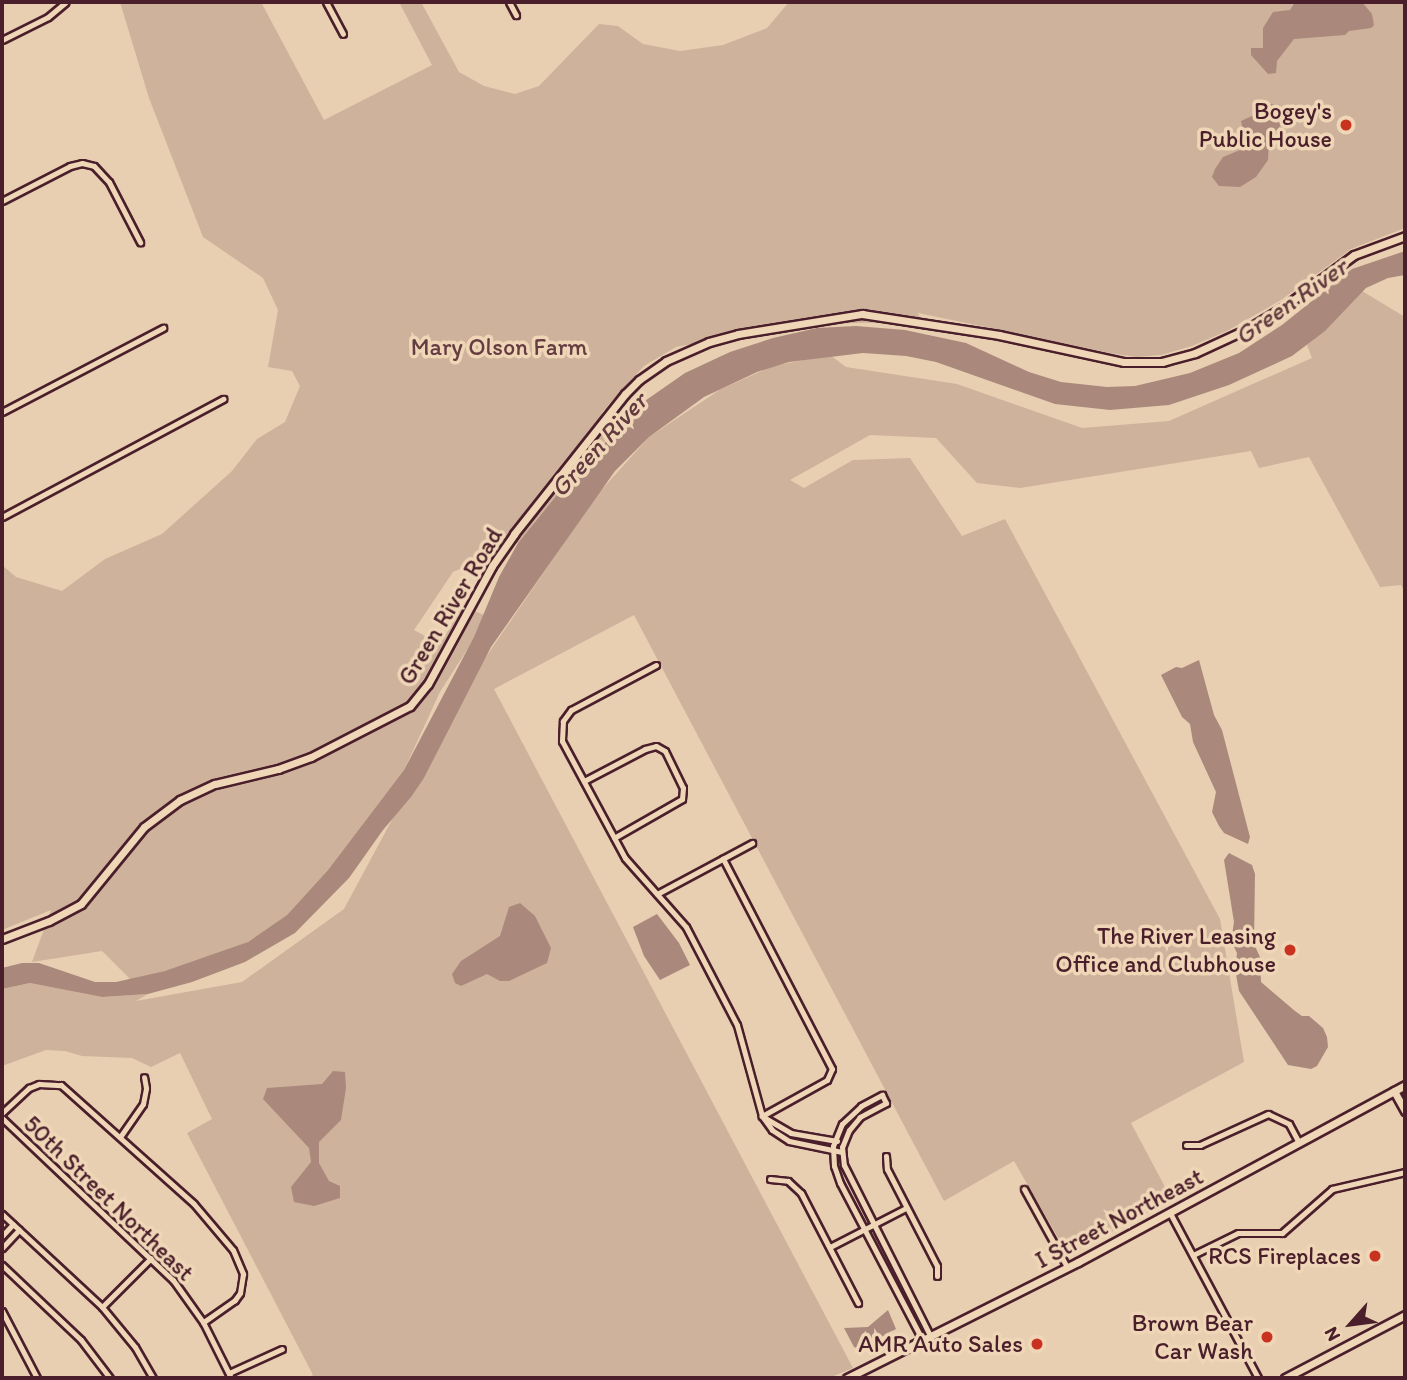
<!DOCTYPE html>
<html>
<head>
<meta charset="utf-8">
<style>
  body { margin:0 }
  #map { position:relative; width:1407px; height:1380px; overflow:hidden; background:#e8cfb1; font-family:Itim,sans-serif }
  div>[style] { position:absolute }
  .green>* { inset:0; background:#ceb29c }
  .water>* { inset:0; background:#aa897c }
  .roads { filter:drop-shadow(2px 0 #4a1f2b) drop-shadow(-2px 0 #4a1f2b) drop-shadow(0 2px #4a1f2b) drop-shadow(0 -2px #4a1f2b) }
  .street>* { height:5px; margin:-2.5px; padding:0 2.5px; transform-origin:2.5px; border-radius:2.5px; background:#efd6b7 }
  .secondary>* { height:7px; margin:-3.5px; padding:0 3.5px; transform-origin:3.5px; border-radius:3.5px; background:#efd6b7 }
  .dots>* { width:19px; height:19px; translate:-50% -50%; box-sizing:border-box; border:4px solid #efd6b7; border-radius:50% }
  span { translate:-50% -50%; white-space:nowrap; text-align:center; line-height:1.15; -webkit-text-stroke:7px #efd6b7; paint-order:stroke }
  .poi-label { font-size:24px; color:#4a1f2b }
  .right { translate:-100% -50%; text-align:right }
  .park-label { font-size:24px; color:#643c42 }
  .street-label { font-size:24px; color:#4a1f2b }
  .water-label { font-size:26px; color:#623a3f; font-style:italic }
  .frame { position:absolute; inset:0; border:4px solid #4a1f2b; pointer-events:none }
  .north { position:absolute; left:1316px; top:1289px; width:70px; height:70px; -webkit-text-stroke:5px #efd6b7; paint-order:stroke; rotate:242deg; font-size:19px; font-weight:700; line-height:28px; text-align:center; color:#4a1f2b }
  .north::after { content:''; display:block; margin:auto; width:24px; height:32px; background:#4a1f2b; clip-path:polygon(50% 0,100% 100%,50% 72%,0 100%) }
</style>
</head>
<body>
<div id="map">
  <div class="green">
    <i style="clip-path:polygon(120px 2px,261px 2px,324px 120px,432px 65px,399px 2px,421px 2px,459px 72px,484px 86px,515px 94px,539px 86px,599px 24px,618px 26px,643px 44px,680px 51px,723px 45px,767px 28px,789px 2px,1405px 2px,1405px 228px,1351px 249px,1281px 300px,1227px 331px,1192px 346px,1161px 355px,1136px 357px,1110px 353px,918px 313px,921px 322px,791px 324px,676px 347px,644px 366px,615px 397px,601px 414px,614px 426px,594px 459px,565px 485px,518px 543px,453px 572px,414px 630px,440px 644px,463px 606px,484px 615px,472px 642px,440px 692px,404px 770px,328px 870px,287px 915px,248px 942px,182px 967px,131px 980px,102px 951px,32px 962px,51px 910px,2px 930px,2px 565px,16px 577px,62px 591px,105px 559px,162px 534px,232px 471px,257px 439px,285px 422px,300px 386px,292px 371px,268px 367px,278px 310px,263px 278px,203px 237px,149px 98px)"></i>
    <i style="clip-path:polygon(1362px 291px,1405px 317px,1405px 593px,1401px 585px,1380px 587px,1309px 457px,1259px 468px,1251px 451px,1020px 488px,977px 483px,936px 438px,870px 435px,790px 480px,804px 488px,853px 460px,910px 458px,962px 536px,1005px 519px,1220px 919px,1244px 1062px,1131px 1123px,1172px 1200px,1068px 1255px,1014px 1161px,944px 1201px,634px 615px,494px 689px,853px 1368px,829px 1378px,308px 1378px,313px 1375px,187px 1133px,212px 1119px,180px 1053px,151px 1067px,132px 1058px,82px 1056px,65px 1051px,46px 1050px,2px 1066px,2px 989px,30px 983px,102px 997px,148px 994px,136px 1001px,242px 982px,344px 909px,394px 816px,424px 778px,479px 667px,597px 495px,649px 437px,721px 389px,773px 366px,830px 355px,846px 367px,957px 384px,1082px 428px,1169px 421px,1312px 358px,1307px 345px)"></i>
  </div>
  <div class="water">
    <i style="clip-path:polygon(1295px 2px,1362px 2px,1372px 14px,1374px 25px,1371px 28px,1349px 31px,1345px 35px,1294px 39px,1277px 61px,1276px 73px,1268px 74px,1251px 55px,1251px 48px,1263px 48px,1263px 28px,1273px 12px,1290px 10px)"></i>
    <i style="clip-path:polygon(1269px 104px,1280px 105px,1286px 119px,1269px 139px,1268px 160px,1256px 177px,1240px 187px,1219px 186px,1212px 177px,1215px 169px,1223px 157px,1240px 150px,1245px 140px,1241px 121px,1265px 110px)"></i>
    <i style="clip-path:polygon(1405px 251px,1405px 275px,1388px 278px,1366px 288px,1325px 331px,1292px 356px,1229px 385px,1169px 405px,1110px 410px,1055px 404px,936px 362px,906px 356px,863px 353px,789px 362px,757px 372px,704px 397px,649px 437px,615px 471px,491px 647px,424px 778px,411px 797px,383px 830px,349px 878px,295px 933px,245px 962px,192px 982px,148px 994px,102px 997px,30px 983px,2px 989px,2px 968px,22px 963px,39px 963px,95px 982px,116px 982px,165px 971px,248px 942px,287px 915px,328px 870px,404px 770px,474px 637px,499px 577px,518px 543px,565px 485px,599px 453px,619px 419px,685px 373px,730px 352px,773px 338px,817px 328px,856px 326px,905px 330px,966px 343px,1029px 372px,1061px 382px,1107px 387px,1135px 386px,1190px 373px,1239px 353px,1282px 325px,1352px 269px)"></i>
    <i style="clip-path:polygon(1199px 660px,1214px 715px,1222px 730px,1250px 837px,1248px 844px,1224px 833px,1219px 826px,1212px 812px,1216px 792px,1193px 742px,1190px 724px,1182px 717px,1161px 675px,1176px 667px,1182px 668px)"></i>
    <i style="clip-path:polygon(1229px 853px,1252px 865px,1255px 874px,1254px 944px,1260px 957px,1261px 982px,1295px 1011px,1302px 1016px,1309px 1016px,1323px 1028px,1327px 1037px,1328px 1047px,1317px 1066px,1311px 1069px,1288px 1065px,1239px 991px,1235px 969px,1237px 953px,1231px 941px,1234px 922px,1224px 860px)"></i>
    <i style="clip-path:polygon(520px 903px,535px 916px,551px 948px,547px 963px,509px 981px,500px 981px,487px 974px,461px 986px,455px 983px,452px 974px,461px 961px,500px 936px,509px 907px)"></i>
    <i style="clip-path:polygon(657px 914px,679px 943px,690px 965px,660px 980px,644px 956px,633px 927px)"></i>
    <i style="clip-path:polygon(333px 1071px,345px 1072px,346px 1088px,341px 1120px,319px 1142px,319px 1163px,329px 1181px,340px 1186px,340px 1198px,314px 1206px,294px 1202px,291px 1187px,311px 1162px,309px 1148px,263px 1099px,267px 1088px,322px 1084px)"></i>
    <i style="clip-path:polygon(888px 1310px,896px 1329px,859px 1349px,854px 1347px,844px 1328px,868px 1327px)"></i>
  </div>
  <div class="roads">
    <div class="street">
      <i style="left:326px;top:2px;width:36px;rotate:62deg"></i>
      <i style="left:509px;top:2px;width:15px;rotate:62deg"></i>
      <i style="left:2px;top:40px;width:51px;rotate:-26.6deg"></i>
      <i style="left:48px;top:17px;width:23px;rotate:-40deg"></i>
      <i style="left:2px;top:201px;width:76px;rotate:-27.2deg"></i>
      <i style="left:70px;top:166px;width:12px;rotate:-14deg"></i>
      <i style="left:82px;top:163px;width:12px;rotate:14deg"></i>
      <i style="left:94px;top:166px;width:22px;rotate:47deg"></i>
      <i style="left:109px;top:182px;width:68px;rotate:62.7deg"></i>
      <i style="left:2px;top:412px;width:182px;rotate:-27.6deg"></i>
      <i style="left:2px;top:517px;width:251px;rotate:-28.1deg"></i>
      <i style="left:656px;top:665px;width:96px;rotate:152.1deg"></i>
      <i style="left:571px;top:710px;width:14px;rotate:126deg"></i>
      <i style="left:563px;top:721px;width:20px;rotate:93deg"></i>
      <i style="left:562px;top:741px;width:133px;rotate:61.7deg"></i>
      <i style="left:625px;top:858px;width:92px;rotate:48.5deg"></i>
      <i style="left:686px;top:927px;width:110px;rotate:62.5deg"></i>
      <i style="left:737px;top:1025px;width:94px;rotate:74.6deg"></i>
      <i style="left:762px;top:1116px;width:74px;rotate:-29deg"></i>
      <i style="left:827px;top:1080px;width:12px;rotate:-66deg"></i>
      <i style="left:832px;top:1069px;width:237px;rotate:-117.4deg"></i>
      <i style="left:584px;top:781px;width:69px;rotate:-27.7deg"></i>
      <i style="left:645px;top:749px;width:11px;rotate:-15deg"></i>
      <i style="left:656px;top:746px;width:10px;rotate:29deg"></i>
      <i style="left:665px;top:751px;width:41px;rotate:64.1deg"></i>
      <i style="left:683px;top:788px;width:11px;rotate:95deg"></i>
      <i style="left:682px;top:799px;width:78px;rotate:150.2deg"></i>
      <i style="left:657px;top:894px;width:108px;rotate:-28.2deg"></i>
      <i style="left:2px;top:1113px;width:37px;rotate:-43deg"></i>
      <i style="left:29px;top:1088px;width:11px;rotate:-22deg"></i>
      <i style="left:39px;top:1084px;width:22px;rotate:3deg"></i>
      <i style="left:61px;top:1085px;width:178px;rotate:41.8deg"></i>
      <i style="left:194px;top:1204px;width:60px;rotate:49.7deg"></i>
      <i style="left:233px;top:1250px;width:26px;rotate:67deg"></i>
      <i style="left:243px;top:1274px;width:19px;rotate:99deg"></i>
      <i style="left:240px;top:1293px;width:9px;rotate:126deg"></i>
      <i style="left:235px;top:1300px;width:39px;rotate:145deg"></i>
      <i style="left:2px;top:1118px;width:236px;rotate:43.5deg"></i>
      <i style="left:173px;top:1280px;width:52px;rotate:54.5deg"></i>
      <i style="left:203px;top:1322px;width:63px;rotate:63.4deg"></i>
      <i style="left:120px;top:1137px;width:40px;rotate:-55.1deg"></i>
      <i style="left:143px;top:1104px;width:16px;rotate:-79deg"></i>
      <i style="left:146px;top:1088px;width:11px;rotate:-100deg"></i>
      <i style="left:837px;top:1141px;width:47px;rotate:-170.1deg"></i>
      <i style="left:791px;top:1133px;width:34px;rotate:-150deg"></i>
      <i style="left:762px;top:1116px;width:17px;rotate:54deg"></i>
      <i style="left:772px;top:1130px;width:20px;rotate:33deg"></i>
      <i style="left:789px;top:1141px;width:54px;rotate:11.7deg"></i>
      <i style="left:1186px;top:1145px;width:14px"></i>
      <i style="left:1200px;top:1145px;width:75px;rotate:-24.5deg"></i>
      <i style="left:1268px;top:1114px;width:23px;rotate:25deg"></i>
      <i style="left:1289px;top:1124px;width:21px;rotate:62deg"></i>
      <i style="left:886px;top:1156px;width:13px;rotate:86deg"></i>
      <i style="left:887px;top:1169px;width:109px;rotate:62.7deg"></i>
      <i style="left:937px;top:1266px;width:10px;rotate:90deg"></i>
      <i style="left:770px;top:1179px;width:18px;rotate:6deg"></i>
      <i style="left:788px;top:1181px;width:18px;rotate:43deg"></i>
      <i style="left:801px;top:1193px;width:124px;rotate:62.6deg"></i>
      <i style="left:1024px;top:1189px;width:89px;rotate:61.1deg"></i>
      <i style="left:1170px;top:1213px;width:187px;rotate:61.9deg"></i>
      <i style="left:2px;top:1214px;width:137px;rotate:42.9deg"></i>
      <i style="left:102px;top:1307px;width:52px;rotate:50.5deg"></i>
      <i style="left:135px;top:1347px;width:36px;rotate:60deg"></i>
      <i style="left:2px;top:1236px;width:16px;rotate:-47deg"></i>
      <i style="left:830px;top:1247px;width:85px;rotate:-27.2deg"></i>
      <i style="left:2px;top:1248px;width:25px;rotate:-47deg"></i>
      <i style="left:1193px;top:1255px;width:50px;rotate:-26.1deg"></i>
      <i style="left:1238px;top:1233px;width:44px"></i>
      <i style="left:1282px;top:1233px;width:67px;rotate:-41.3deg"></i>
      <i style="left:1332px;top:1189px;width:75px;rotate:-13.1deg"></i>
      <i style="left:2px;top:1265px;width:109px;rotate:43.5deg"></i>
      <i style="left:81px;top:1340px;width:48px;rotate:52.7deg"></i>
      <i style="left:102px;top:1307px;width:69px;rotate:-45deg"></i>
      <i style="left:2px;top:1311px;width:76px;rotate:62.4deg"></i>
      <i style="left:923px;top:1341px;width:178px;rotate:-117.7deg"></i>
      <i style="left:840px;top:1183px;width:18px;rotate:-109deg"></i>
      <i style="left:834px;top:1166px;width:20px;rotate:-93deg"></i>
      <i style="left:833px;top:1146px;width:24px;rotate:-68deg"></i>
      <i style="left:842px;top:1124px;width:26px;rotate:-43deg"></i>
      <i style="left:861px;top:1106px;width:24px;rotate:-28deg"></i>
      <i style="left:882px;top:1095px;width:9px;rotate:63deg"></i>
      <i style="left:886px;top:1103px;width:30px;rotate:152deg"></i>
      <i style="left:860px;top:1117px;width:17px;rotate:130deg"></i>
      <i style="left:849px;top:1130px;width:18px;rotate:112deg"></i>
      <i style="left:842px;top:1147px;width:18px;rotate:84deg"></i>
      <i style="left:844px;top:1165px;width:193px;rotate:63.2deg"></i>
      <i style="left:229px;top:1373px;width:58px;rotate:-24.4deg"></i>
    </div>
    <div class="secondary">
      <i style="left:2px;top:939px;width:50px;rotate:-21deg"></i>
      <i style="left:49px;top:921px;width:36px;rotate:-28deg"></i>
      <i style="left:81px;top:904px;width:99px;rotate:-50.7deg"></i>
      <i style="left:144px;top:827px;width:45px;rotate:-36.9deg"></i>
      <i style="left:180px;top:800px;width:38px;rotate:-25deg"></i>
      <i style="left:215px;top:784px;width:65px;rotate:-13.4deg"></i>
      <i style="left:278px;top:769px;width:35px;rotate:-20deg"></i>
      <i style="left:311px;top:757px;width:111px;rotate:-27.3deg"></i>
      <i style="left:410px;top:706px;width:28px;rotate:-51deg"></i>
      <i style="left:428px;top:684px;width:134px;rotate:-61.5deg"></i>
      <i style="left:492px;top:566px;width:39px;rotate:-55deg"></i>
      <i style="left:514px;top:534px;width:179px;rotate:-51.6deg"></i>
      <i style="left:625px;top:394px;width:20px;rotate:-45deg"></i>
      <i style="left:639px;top:380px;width:33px;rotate:-35deg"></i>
      <i style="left:666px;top:361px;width:47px;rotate:-23.8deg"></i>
      <i style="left:709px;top:342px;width:30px;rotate:-15deg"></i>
      <i style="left:738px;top:334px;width:126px;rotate:-9.2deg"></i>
      <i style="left:862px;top:314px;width:139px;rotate:8.7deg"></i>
      <i style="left:999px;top:335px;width:128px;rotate:12.2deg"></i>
      <i style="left:1124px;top:362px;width:38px"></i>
      <i style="left:1162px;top:362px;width:34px;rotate:-15deg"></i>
      <i style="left:1195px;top:353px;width:60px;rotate:-24.8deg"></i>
      <i style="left:1249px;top:328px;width:42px;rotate:-31.4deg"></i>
      <i style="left:1285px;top:306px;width:86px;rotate:-36.5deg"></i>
      <i style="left:1354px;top:255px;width:54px;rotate:-20.4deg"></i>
      <i style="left:1394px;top:1091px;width:23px;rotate:61deg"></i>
      <i style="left:847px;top:1378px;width:258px;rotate:-26.7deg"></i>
      <i style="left:1078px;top:1262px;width:372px;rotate:-28.4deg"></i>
      <i style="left:1285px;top:1378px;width:136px;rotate:-27.7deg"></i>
    </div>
  </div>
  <div class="dots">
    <i style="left:1346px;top:125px;background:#c8321e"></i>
    <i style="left:1290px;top:950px;background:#c8321e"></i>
    <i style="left:1375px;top:1256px;background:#c8321e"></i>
    <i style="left:1267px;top:1337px;background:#c8321e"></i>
    <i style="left:1037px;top:1344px;background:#c8321e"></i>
  </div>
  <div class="poi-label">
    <span class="right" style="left:1332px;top:125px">Bogey's<br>Public House</span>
    <span class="right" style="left:1276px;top:950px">The River Leasing<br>Office and Clubhouse</span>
    <span class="right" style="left:1361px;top:1256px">RCS Fireplaces</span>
    <span class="right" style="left:1253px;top:1337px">Brown Bear<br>Car Wash</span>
    <span class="right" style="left:1023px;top:1344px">AMR Auto Sales</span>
  </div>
  <div class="park-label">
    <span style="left:499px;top:347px">Mary Olson Farm</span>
  </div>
  <div class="street-label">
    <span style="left:450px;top:606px;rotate:-59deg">Green River Road</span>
    <span style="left:109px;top:1198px;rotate:44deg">50th Street Northeast</span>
    <span style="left:1119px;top:1218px;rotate:-28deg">I Street Northeast</span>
  </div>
  <div class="water-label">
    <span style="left:1291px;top:302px;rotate:-35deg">Green River</span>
    <span style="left:599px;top:445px;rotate:-48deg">Green River</span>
  </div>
  <div class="frame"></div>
  <div class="north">N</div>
</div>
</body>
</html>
